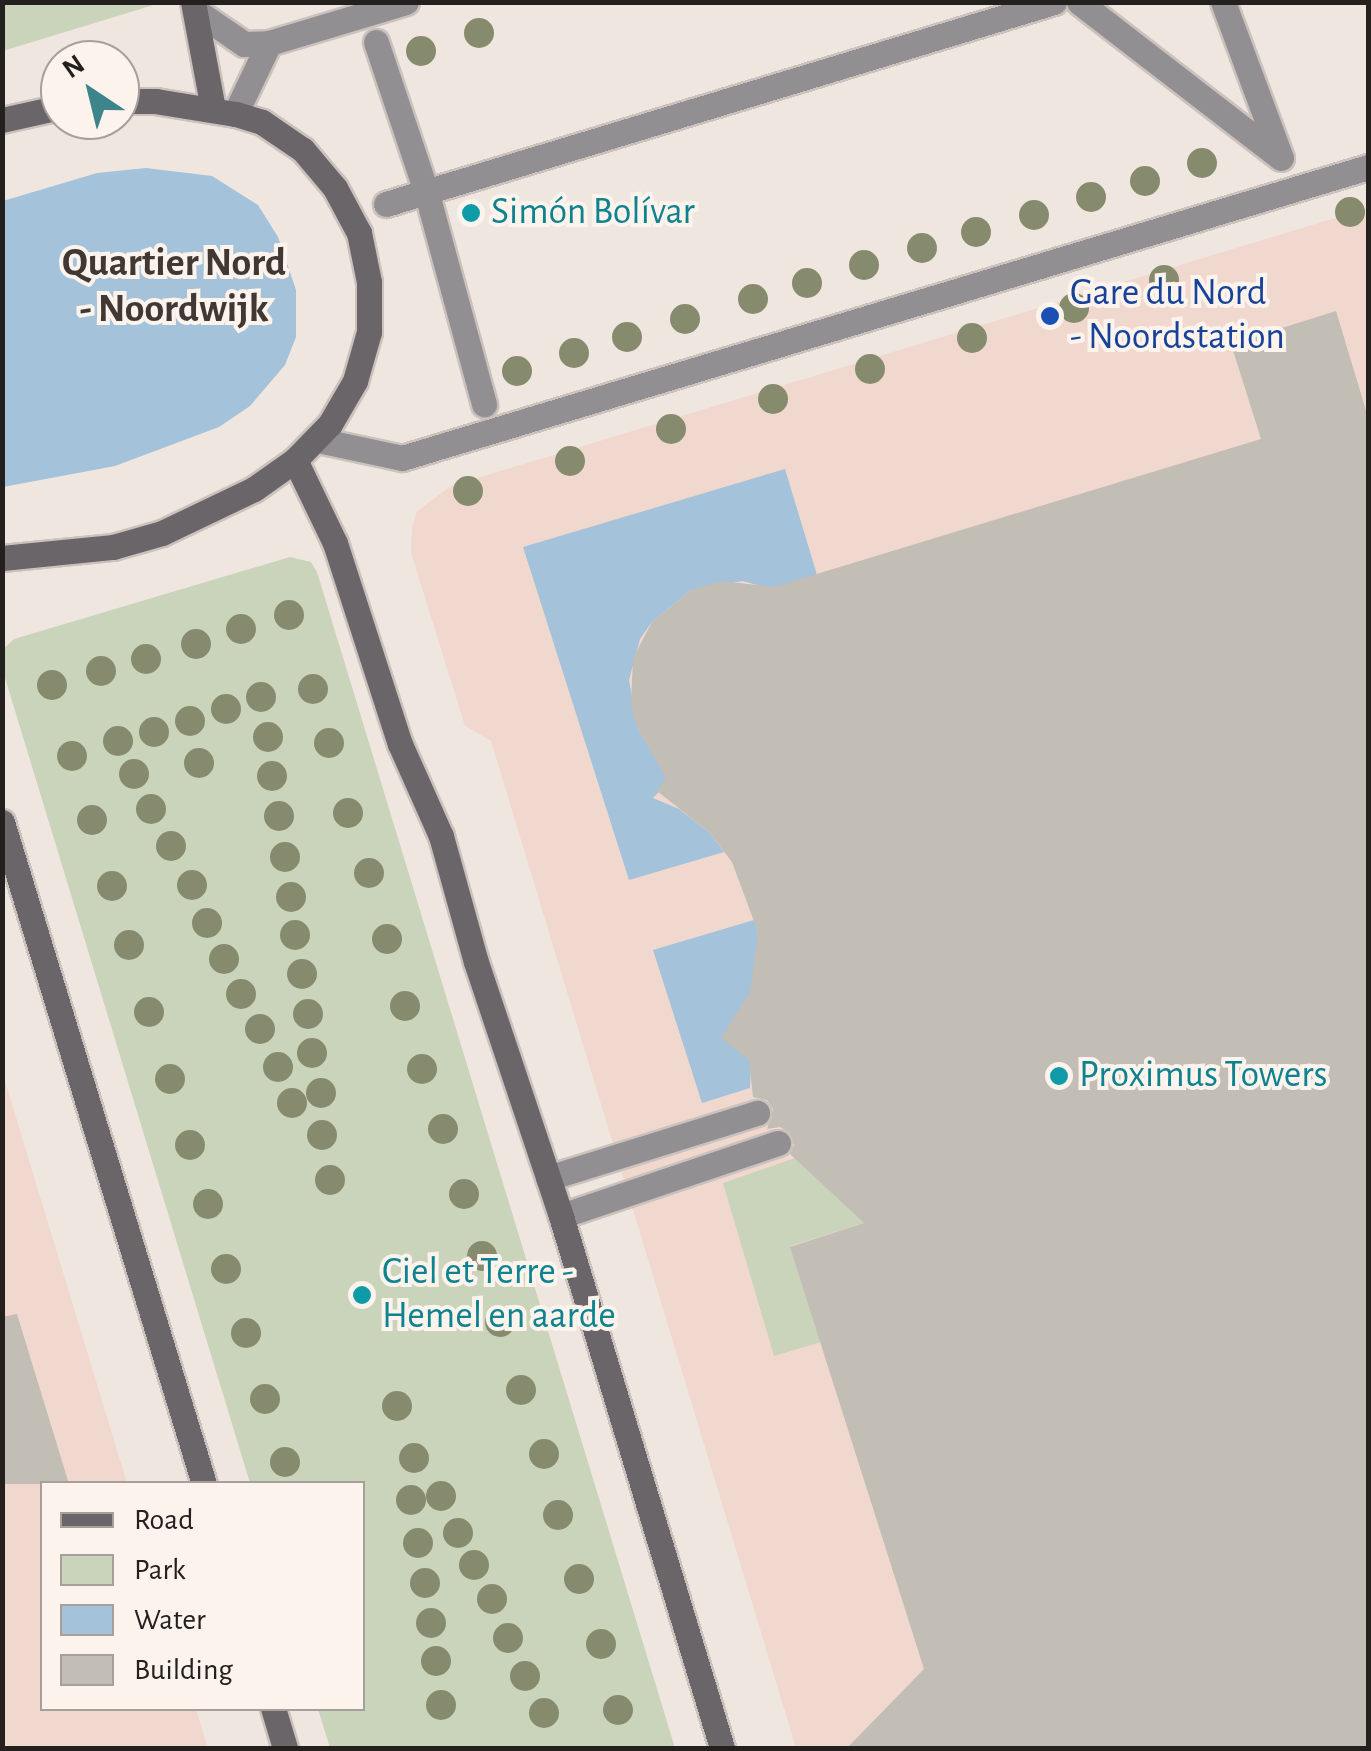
<!DOCTYPE html>
<html>
<head>
<meta charset="utf-8">
<style>
  body { margin:0 }
  #map { position:relative; width:1371px; height:1751px; overflow:hidden; background:#f0e6e0; font-family:"Alegreya Sans",sans-serif }
  div>[style] { position:absolute }
  .commercial>* { inset:0; background:#f0d8cf }
  .green>* { inset:0; background:#cad4bb }
  .water>* { inset:0; background:#a4c2d9 }
  .building>* { inset:0; background:#c2bdb5 }
  .roads { filter:drop-shadow(2px 0 #cbc2bd) drop-shadow(-2px 0 #cbc2bd) drop-shadow(0 2px #cbc2bd) drop-shadow(0 -2px #cbc2bd) }
  .lane>* { height:25px; margin:-12.5px; padding:0 12.5px; transform-origin:12.5px; border-radius:12.5px; background:#928f92 }
  .street>* { height:25px; margin:-12.5px; padding:0 12.5px; transform-origin:12.5px; border-radius:12.5px; background:#928f92 }
  .secondary>* { height:25px; margin:-12.5px; padding:0 12.5px; transform-origin:12.5px; border-radius:12.5px; background:#6a6569 }
  .trees>* { width:30px; height:30px; margin:-15px; border-radius:50%; background:#878b6d }
  .dots>* { width:28px; height:28px; translate:-50% -50%; box-sizing:border-box; border:5px solid #fdf3ed; border-radius:50% }
  span { translate:-50% -50%; white-space:nowrap; text-align:center; line-height:1.15; -webkit-text-stroke:8px #fdf3ed; paint-order:stroke }
  .culture-label { font-size:38px; color:#0d838f }
  .left { translate:0 -50%; text-align:left }
  .transit-label { font-size:38px; color:#164399 }
  .neighbourhood-label { font-size:40px; color:#3f3833; font-weight:700 }
  .frame { position:absolute; inset:0; border:5px solid #23201e; pointer-events:none }
  .legend { position:absolute; left:40px; top:1481px; width:325px; height:230px; box-sizing:border-box; background:#fdf3ed; border:2px solid #a69f9a; margin:0; padding:12px 18px; list-style:none; font-size:30px; color:#23201e }
  .legend li { display:flex; align-items:center; gap:20px; height:50px }
  .legend b { width:50px; border:2px solid #a69f9a }
  .north { position:absolute; left:40px; top:40px; width:100px; height:100px; box-sizing:border-box; background:#fdf3ed; border:2px solid #a69f9a; border-radius:50%; rotate:325deg; font-size:28px; font-weight:700; line-height:40px; text-align:center; color:#23201e }
  .north::after { content:''; display:block; margin:auto; width:35px; height:45px; background:#3d858a; clip-path:polygon(50% 0,100% 100%,50% 72%,0 100%) }
</style>
</head>
<body>
<div id="map">
  <div class="commercial">
    <i style="clip-path:polygon(1368px 208px,1368px 1748px,796px 1748px,491px 741px,465px 726px,411px 553px,412px 528px,417px 511px,451px 486px)"></i>
    <i style="clip-path:polygon(2px 1071px,127px 1483px,42px 1484px,42px 1708px,196px 1709px,208px 1748px,3px 1748px)"></i>
  </div>
  <div class="green">
    <i style="clip-path:polygon(3px 2px,160px 2px,160px 3px,3px 51px)"></i>
    <i style="clip-path:polygon(290px 557px,311px 562px,317px 572px,675px 1748px,330px 1748px,318px 1709px,362px 1708px,362px 1484px,250px 1483px,2px 668px,3px 649px,14px 639px)"></i>
    <i style="clip-path:polygon(795px 1158px,813px 1168px,982px 1185px,791px 1246px,821px 1342px,774px 1356px,723px 1183px)"></i>
  </div>
  <div class="water">
    <i style="clip-path:polygon(146px 168px,212px 176px,258px 205px,278px 237px,296px 290px,296px 337px,285px 365px,250px 406px,219px 427px,115px 466px,3px 487px,3px 201px,97px 173px)"></i>
    <i style="clip-path:polygon(785px 469px,818px 578px,788px 594px,743px 581px,691px 590px,652px 622px,640px 639px,629px 680px,638px 729px,651px 751px,675px 775px,653px 798px,679px 809px,709px 832px,724px 852px,629px 880px,523px 547px)"></i>
    <i style="clip-path:polygon(754px 920px,758px 932px,750px 1088px,702px 1103px,653px 950px)"></i>
  </div>
  <div class="building">
    <i style="clip-path:polygon(1336px 311px,1368px 417px,1368px 1748px,847px 1748px,924px 1669px,790px 1247px,864px 1223px,790px 1154px,794px 1145px,789px 1132px,780px 1127px,767px 1129px,773px 1109px,767px 1100px,753px 1097px,749px 1060px,721px 1038px,750px 992px,758px 932px,732px 862px,709px 832px,657px 791px,666px 778px,638px 729px,631px 705px,633px 658px,652px 622px,691px 590px,721px 581px,774px 587px,1261px 439px,1231px 344px)"></i>
    <i style="clip-path:polygon(17px 1314px,69px 1484px,2px 1484px,2px 1317px)"></i>
  </div>
  <div class="roads">
    <div class="lane">
      <i style="left:196px;top:11px;width:58px;rotate:34.5deg"></i>
      <i style="left:244px;top:44px;width:25px;rotate:-2deg"></i>
      <i style="left:269px;top:43px;width:143px;rotate:-16.7deg"></i>
      <i style="left:235px;top:114px;width:79px;rotate:-64.4deg"></i>
      <i style="left:318px;top:440px;width:86px;rotate:12.1deg"></i>
      <i style="left:402px;top:458px;width:1009px;rotate:-16.76deg"></i>
      <i style="left:548px;top:1178px;width:219px;rotate:-17.3deg"></i>
      <i style="left:561px;top:1216px;width:229px;rotate:-18.6deg"></i>
    </div>
    <div class="street">
      <i style="left:1079px;top:2px;width:255px;rotate:37.7deg"></i>
      <i style="left:1223px;top:2px;width:166px;rotate:69.6deg"></i>
      <i style="left:376px;top:42px;width:160px;rotate:71.5deg"></i>
      <i style="left:427px;top:194px;width:218px;rotate:74.8deg"></i>
      <i style="left:386px;top:204px;width:698px;rotate:-16.83deg"></i>
    </div>
    <div class="secondary">
      <i style="left:193px;top:2px;width:109px;rotate:79.4deg"></i>
      <i style="left:2px;top:120px;width:59px;rotate:-12.6deg"></i>
      <i style="left:295px;top:460px;width:92px;rotate:64.3deg"></i>
      <i style="left:335px;top:543px;width:211px;rotate:72.1deg"></i>
      <i style="left:400px;top:744px;width:101px;rotate:66deg"></i>
      <i style="left:441px;top:836px;width:131px;rotate:74.5deg"></i>
      <i style="left:476px;top:962px;width:268px;rotate:71.5deg"></i>
      <i style="left:561px;top:1216px;width:556px;rotate:73.16deg"></i>
      <i style="left:2px;top:558px;width:112px;rotate:-5.7deg"></i>
      <i style="left:113px;top:547px;width:51px;rotate:-15.9deg"></i>
      <i style="left:162px;top:533px;width:102px;rotate:-25.6deg"></i>
      <i style="left:254px;top:489px;width:50px;rotate:-35.3deg"></i>
      <i style="left:295px;top:460px;width:50px;rotate:-45.8deg"></i>
      <i style="left:330px;top:424px;width:50px;rotate:-59.8deg"></i>
      <i style="left:355px;top:381px;width:51px;rotate:-74.1deg"></i>
      <i style="left:369px;top:332px;width:50px;rotate:-90deg"></i>
      <i style="left:369px;top:282px;width:50px;rotate:-101.5deg"></i>
      <i style="left:359px;top:233px;width:51px;rotate:-118.1deg"></i>
      <i style="left:335px;top:188px;width:50px;rotate:-130.1deg"></i>
      <i style="left:303px;top:150px;width:50px;rotate:-145.7deg"></i>
      <i style="left:262px;top:122px;width:28px;rotate:-163deg"></i>
      <i style="left:235px;top:114px;width:80px;rotate:-170.7deg"></i>
      <i style="left:156px;top:101px;width:36px;rotate:180deg"></i>
      <i style="left:2px;top:822px;width:692px;rotate:73.03deg"></i>
      <i style="left:273px;top:1708px;width:42px;rotate:73.3deg"></i>
    </div>
  </div>
  <div class="trees">
    <i style="left:479px;top:33px"></i>
    <i style="left:421px;top:51px"></i>
    <i style="left:1202px;top:163px"></i>
    <i style="left:1145px;top:181px"></i>
    <i style="left:1091px;top:197px"></i>
    <i style="left:1350px;top:212px"></i>
    <i style="left:1034px;top:215px"></i>
    <i style="left:976px;top:232px"></i>
    <i style="left:922px;top:248px"></i>
    <i style="left:864px;top:265px"></i>
    <i style="left:1164px;top:280px"></i>
    <i style="left:807px;top:283px"></i>
    <i style="left:753px;top:299px"></i>
    <i style="left:1074px;top:308px"></i>
    <i style="left:685px;top:319px"></i>
    <i style="left:627px;top:337px"></i>
    <i style="left:972px;top:338px"></i>
    <i style="left:574px;top:353px"></i>
    <i style="left:870px;top:369px"></i>
    <i style="left:517px;top:371px"></i>
    <i style="left:773px;top:399px"></i>
    <i style="left:671px;top:429px"></i>
    <i style="left:570px;top:461px"></i>
    <i style="left:468px;top:491px"></i>
    <i style="left:289px;top:615px"></i>
    <i style="left:241px;top:629px"></i>
    <i style="left:196px;top:644px"></i>
    <i style="left:146px;top:659px"></i>
    <i style="left:101px;top:671px"></i>
    <i style="left:52px;top:685px"></i>
    <i style="left:313px;top:689px"></i>
    <i style="left:261px;top:697px"></i>
    <i style="left:226px;top:709px"></i>
    <i style="left:190px;top:721px"></i>
    <i style="left:154px;top:732px"></i>
    <i style="left:268px;top:737px"></i>
    <i style="left:118px;top:741px"></i>
    <i style="left:329px;top:743px"></i>
    <i style="left:72px;top:756px"></i>
    <i style="left:199px;top:763px"></i>
    <i style="left:134px;top:774px"></i>
    <i style="left:272px;top:776px"></i>
    <i style="left:151px;top:809px"></i>
    <i style="left:348px;top:813px"></i>
    <i style="left:279px;top:816px"></i>
    <i style="left:92px;top:820px"></i>
    <i style="left:171px;top:846px"></i>
    <i style="left:285px;top:857px"></i>
    <i style="left:369px;top:873px"></i>
    <i style="left:192px;top:885px"></i>
    <i style="left:112px;top:886px"></i>
    <i style="left:291px;top:897px"></i>
    <i style="left:207px;top:923px"></i>
    <i style="left:295px;top:935px"></i>
    <i style="left:387px;top:939px"></i>
    <i style="left:129px;top:945px"></i>
    <i style="left:224px;top:959px"></i>
    <i style="left:302px;top:974px"></i>
    <i style="left:241px;top:994px"></i>
    <i style="left:405px;top:1006px"></i>
    <i style="left:149px;top:1012px"></i>
    <i style="left:308px;top:1014px"></i>
    <i style="left:260px;top:1029px"></i>
    <i style="left:312px;top:1053px"></i>
    <i style="left:278px;top:1067px"></i>
    <i style="left:422px;top:1069px"></i>
    <i style="left:170px;top:1079px"></i>
    <i style="left:321px;top:1093px"></i>
    <i style="left:292px;top:1103px"></i>
    <i style="left:443px;top:1129px"></i>
    <i style="left:322px;top:1135px"></i>
    <i style="left:190px;top:1145px"></i>
    <i style="left:330px;top:1180px"></i>
    <i style="left:464px;top:1194px"></i>
    <i style="left:208px;top:1204px"></i>
    <i style="left:482px;top:1256px"></i>
    <i style="left:226px;top:1269px"></i>
    <i style="left:500px;top:1322px"></i>
    <i style="left:246px;top:1333px"></i>
    <i style="left:521px;top:1390px"></i>
    <i style="left:265px;top:1399px"></i>
    <i style="left:397px;top:1406px"></i>
    <i style="left:544px;top:1454px"></i>
    <i style="left:414px;top:1458px"></i>
    <i style="left:285px;top:1462px"></i>
    <i style="left:441px;top:1496px"></i>
    <i style="left:411px;top:1500px"></i>
    <i style="left:558px;top:1515px"></i>
    <i style="left:458px;top:1533px"></i>
    <i style="left:418px;top:1543px"></i>
    <i style="left:474px;top:1565px"></i>
    <i style="left:579px;top:1579px"></i>
    <i style="left:425px;top:1583px"></i>
    <i style="left:492px;top:1599px"></i>
    <i style="left:431px;top:1623px"></i>
    <i style="left:508px;top:1638px"></i>
    <i style="left:601px;top:1644px"></i>
    <i style="left:436px;top:1661px"></i>
    <i style="left:525px;top:1676px"></i>
    <i style="left:441px;top:1705px"></i>
    <i style="left:618px;top:1710px"></i>
    <i style="left:544px;top:1713px"></i>
  </div>
  <div class="dots">
    <i style="left:471px;top:213px;background:#0f9aa8"></i>
    <i style="left:1050px;top:316px;background:#1a4fb4"></i>
    <i style="left:1059px;top:1076px;background:#0f9aa8"></i>
    <i style="left:362px;top:1295px;background:#0f9aa8"></i>
  </div>
  <div class="culture-label">
    <span class="left" style="left:491px;top:213px">Simón Bolívar</span>
    <span class="left" style="left:1079px;top:1076px">Proximus Towers</span>
    <span class="left" style="left:382px;top:1295px">Ciel et Terre -<br>Hemel en aarde</span>
  </div>
  <div class="transit-label">
    <span class="left" style="left:1070px;top:316px">Gare du Nord<br>- Noordstation</span>
  </div>
  <div class="neighbourhood-label">
    <span style="left:174px;top:286px">Quartier Nord<br>- Noordwijk</span>
  </div>
  <div class="frame"></div>
  <ul class="legend">
  <li><b style="height:12px;background:#6a6569"></b>Road</li>
  <li><b style="height:28px;background:#cad4bb"></b>Park</li>
  <li><b style="height:28px;background:#a4c2d9"></b>Water</li>
  <li><b style="height:28px;background:#c2bdb5"></b>Building</li>
  </ul>
  <div class="north">N</div>
</div>
</body>
</html>
